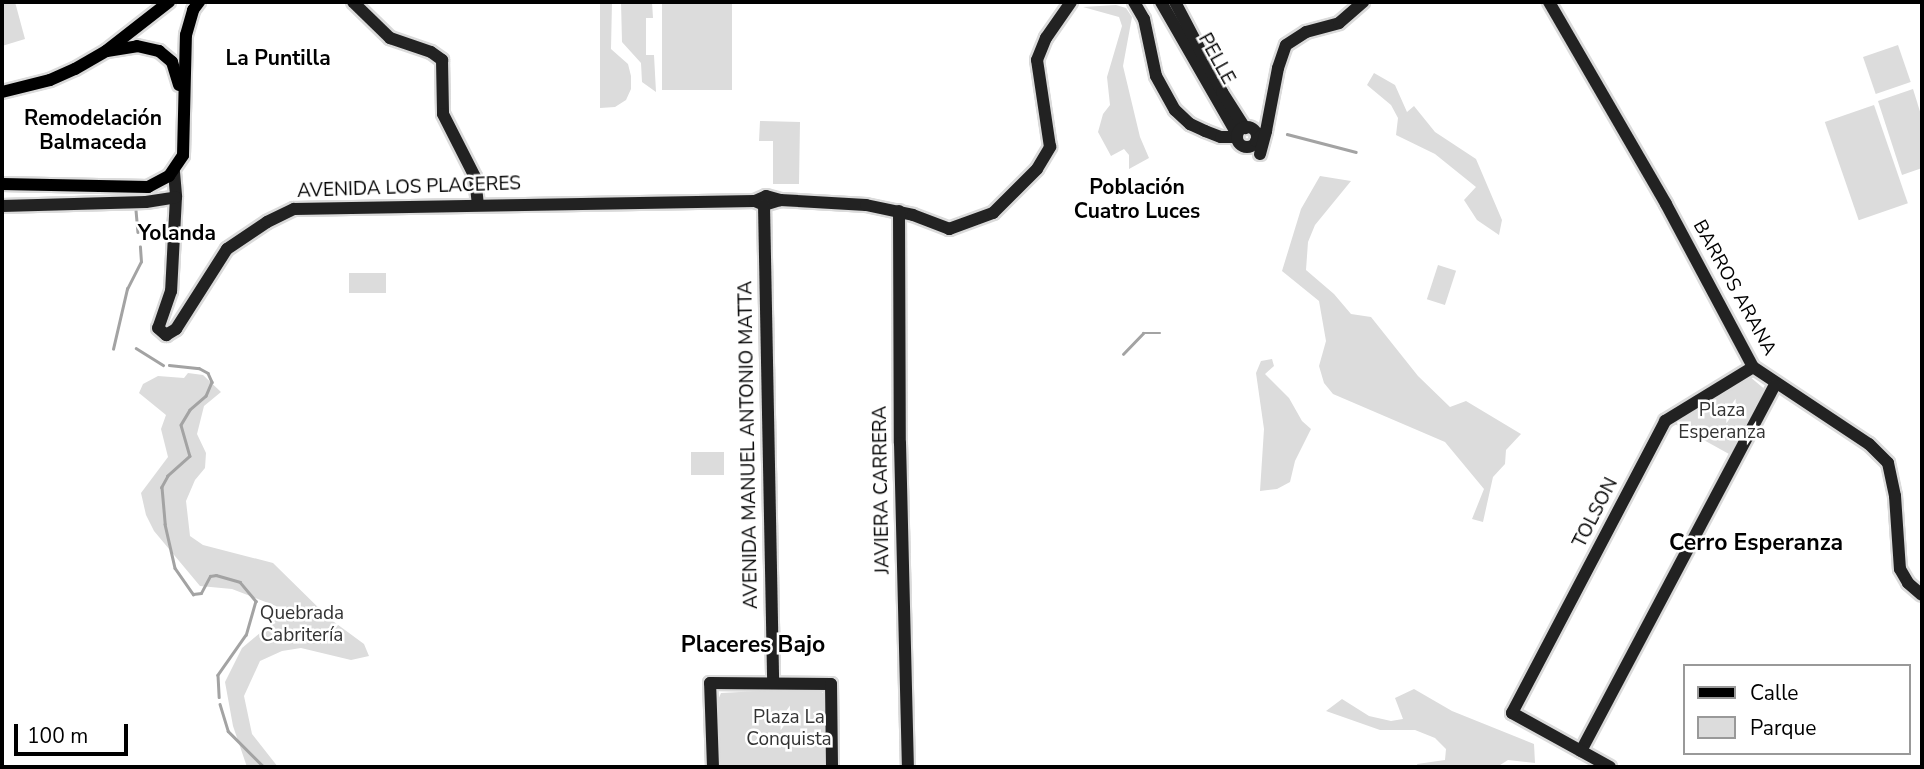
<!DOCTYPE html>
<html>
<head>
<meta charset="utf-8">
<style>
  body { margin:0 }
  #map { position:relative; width:1924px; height:769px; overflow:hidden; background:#fff; font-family:"Nunito Sans",sans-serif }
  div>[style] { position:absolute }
  .green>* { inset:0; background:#dcdcdc; transform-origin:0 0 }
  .stream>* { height:2.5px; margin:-1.25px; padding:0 1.25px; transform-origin:1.25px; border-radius:1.25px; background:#a3a3a3 }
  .roads { filter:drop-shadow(2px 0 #dbdbdb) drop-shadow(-2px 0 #dbdbdb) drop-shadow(0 2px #dbdbdb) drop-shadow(0 -2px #dbdbdb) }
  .secondary>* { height:12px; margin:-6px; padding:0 6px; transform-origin:6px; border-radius:6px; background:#222 }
  .secondary>.ring { margin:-6px; padding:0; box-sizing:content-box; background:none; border:12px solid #222; border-radius:50% }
  .primary>* { height:12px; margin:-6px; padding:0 6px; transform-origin:6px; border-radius:6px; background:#000 }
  span { translate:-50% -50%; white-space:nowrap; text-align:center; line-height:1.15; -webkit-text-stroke:5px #fff; paint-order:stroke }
  .street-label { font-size:19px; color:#000 }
  .park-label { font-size:19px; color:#333 }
  .neighbourhood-label { font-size:21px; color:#000; font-weight:700 }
  .quarter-label { font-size:23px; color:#000; font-weight:700 }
  .frame { position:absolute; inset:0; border:4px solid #000; pointer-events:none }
  .legend { position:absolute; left:1683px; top:664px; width:228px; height:91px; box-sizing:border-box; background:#fff; border:2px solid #999; margin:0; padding:9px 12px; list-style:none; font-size:21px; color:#000 }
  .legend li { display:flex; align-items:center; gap:14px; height:35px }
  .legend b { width:35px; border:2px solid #999 }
  .scale { position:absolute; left:14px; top:724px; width:114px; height:32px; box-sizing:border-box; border:4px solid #000; border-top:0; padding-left:9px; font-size:21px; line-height:24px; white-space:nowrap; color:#000; -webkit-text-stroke:5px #fff; paint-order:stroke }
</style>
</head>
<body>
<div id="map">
  <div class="green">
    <i style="clip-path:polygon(2px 2px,15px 2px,25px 39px,2px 46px)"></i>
    <i style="clip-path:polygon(600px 2px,612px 2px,611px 49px,628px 64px,631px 76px,631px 89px,626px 100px,615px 107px,600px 108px)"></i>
    <i style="clip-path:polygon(621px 2px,652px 2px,653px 18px,646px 18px,646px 55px,654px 55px,656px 92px,642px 82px,641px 63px,622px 42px)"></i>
    <i style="left:662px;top:2px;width:70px;height:88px"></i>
    <i style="clip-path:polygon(1116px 5px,1126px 8px,1132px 17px,1123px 66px,1140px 137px,1149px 158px,1129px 169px,1129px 155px,1124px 149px,1111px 156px,1098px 132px,1103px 114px,1110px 105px,1107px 77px,1122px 26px,1119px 17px,1083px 7px)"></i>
    <i style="left:1898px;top:45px;width:39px;height:37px;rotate:71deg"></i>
    <i style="clip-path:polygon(1374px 73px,1395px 85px,1407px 112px,1414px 106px,1435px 132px,1476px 159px,1502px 220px,1499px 235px,1477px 220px,1464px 200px,1476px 187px,1435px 154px,1396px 135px,1398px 118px,1391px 105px,1367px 85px)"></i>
    <i style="clip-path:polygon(1913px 89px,1922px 118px,1922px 168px,1902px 175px,1878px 101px)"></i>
    <i style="left:1874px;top:105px;width:104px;height:52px;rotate:71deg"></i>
    <i style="clip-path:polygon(760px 121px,800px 122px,799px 184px,773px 184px,773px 141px,759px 141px)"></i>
    <i style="clip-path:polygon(1320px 176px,1351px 181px,1315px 225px,1308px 242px,1306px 270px,1334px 294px,1351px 314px,1371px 317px,1418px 376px,1450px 407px,1466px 401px,1521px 434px,1506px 450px,1505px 464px,1493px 477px,1483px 522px,1472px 519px,1484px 489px,1445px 442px,1333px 394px,1324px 383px,1319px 366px,1326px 341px,1319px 301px,1282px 271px,1301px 209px)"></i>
    <i style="left:1438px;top:265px;width:19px;height:36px;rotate:18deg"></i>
    <i style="left:349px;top:273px;width:37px;height:20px"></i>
    <i style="clip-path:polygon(1272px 359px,1274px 366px,1265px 374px,1289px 398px,1302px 421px,1311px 429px,1295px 461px,1290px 482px,1277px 489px,1260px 491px,1264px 429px,1256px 373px,1261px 361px)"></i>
    <i style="clip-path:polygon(188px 373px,203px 375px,221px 392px,204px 406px,197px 434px,206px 453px,205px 468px,195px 480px,186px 501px,190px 536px,203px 545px,273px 563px,330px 619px,364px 644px,369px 656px,351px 660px,301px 648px,282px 651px,260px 661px,244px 696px,252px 734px,278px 767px,247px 767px,233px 726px,225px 682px,242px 648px,280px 616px,276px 606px,232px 589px,200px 586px,154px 531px,146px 515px,141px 493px,168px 457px,161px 429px,166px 415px,139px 393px,143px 384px,158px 376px,184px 378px)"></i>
    <i style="clip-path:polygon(1749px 376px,1768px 392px,1729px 454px,1673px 423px)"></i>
    <i style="left:691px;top:452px;width:33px;height:23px"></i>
    <i style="clip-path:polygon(817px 688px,827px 696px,830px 767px,718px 767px,718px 700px,721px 693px)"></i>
    <i style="clip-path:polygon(1414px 689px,1452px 711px,1534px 744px,1535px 763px,1508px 760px,1497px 767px,1418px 767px,1417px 764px,1445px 760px,1446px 749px,1435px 738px,1415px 730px,1380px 730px,1326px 711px,1342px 699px,1369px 716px,1391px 721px,1403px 719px,1395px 698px)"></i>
  </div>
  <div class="stream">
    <i style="left:1287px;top:134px;width:71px;rotate:14.6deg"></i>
    <i style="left:136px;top:210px;width:22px;rotate:85deg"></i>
    <i style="left:136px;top:348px;width:32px;rotate:32deg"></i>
    <i style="left:113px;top:349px;width:62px;rotate:-76.9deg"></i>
    <i style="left:127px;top:289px;width:30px;rotate:-63deg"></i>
    <i style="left:141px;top:262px;width:15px;rotate:-94deg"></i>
    <i style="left:1123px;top:354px;width:29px;rotate:-46deg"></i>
    <i style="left:1143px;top:333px;width:17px"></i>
    <i style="left:169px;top:365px;width:30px;rotate:6deg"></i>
    <i style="left:199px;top:368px;width:10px;rotate:29deg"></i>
    <i style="left:208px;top:373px;width:10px;rotate:66deg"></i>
    <i style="left:212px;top:382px;width:15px;rotate:113deg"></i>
    <i style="left:206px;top:396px;width:21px;rotate:139deg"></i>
    <i style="left:190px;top:410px;width:17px;rotate:121deg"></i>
    <i style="left:181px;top:425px;width:32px;rotate:74deg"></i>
    <i style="left:190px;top:456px;width:30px;rotate:138deg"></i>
    <i style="left:168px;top:476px;width:13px;rotate:119deg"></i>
    <i style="left:162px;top:487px;width:37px;rotate:85deg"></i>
    <i style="left:165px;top:524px;width:45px;rotate:77.2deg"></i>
    <i style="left:175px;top:568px;width:32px;rotate:55deg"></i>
    <i style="left:193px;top:594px;width:8px;rotate:-7deg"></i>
    <i style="left:201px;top:593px;width:19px;rotate:-62deg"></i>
    <i style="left:210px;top:576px;width:6px;rotate:-9deg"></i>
    <i style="left:216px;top:575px;width:25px;rotate:16deg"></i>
    <i style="left:240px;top:582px;width:25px;rotate:50deg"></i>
    <i style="left:256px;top:601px;width:35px;rotate:106deg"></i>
    <i style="left:246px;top:635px;width:49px;rotate:125deg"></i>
    <i style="left:218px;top:675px;width:22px;rotate:87deg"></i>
    <i style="left:220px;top:704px;width:28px;rotate:73deg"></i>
    <i style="left:228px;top:731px;width:51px;rotate:45deg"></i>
  </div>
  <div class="roads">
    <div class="secondary">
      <i style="left:353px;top:2px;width:52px;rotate:44.2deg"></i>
      <i style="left:390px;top:38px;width:43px;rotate:18.9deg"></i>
      <i style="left:431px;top:52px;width:14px;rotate:36deg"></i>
      <i style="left:442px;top:60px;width:54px;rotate:88.9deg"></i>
      <i style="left:443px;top:114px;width:71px;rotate:63.1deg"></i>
      <i style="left:475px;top:177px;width:27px;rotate:84deg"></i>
      <i style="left:1134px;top:2px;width:20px;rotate:60deg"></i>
      <i style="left:1144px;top:19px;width:58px;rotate:78.1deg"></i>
      <i style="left:1156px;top:76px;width:39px;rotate:61deg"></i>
      <i style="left:1175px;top:110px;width:21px;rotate:43deg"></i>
      <i style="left:1190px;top:124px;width:17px;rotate:25deg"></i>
      <i style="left:1205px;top:131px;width:17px;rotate:21deg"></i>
      <i style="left:1221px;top:137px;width:16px"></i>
      <i style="left:1161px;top:2px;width:152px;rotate:60.1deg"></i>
      <i style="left:1175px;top:2px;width:102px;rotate:62.4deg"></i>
      <i style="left:1222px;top:92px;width:43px;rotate:57.4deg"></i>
      <i style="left:1549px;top:2px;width:233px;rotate:59.9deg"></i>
      <i style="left:1666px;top:204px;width:185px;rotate:61.9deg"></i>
      <i style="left:1753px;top:367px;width:139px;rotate:33.6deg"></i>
      <i style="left:1869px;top:444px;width:27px;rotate:45deg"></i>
      <i style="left:1888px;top:463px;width:34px;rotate:78deg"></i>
      <i style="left:1895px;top:496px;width:73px;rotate:86.1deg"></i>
      <i style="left:1900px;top:569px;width:16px;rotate:60deg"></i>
      <i style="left:1908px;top:583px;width:18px;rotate:41deg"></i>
      <i class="ring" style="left:1237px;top:127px;width:8px;height:8px"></i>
      <i style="left:1256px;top:141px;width:14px;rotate:-45deg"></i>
      <i style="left:1266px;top:131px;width:64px;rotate:-79.2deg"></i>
      <i style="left:1278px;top:68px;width:24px;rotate:-71deg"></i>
      <i style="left:1286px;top:45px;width:24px;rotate:-33deg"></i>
      <i style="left:1306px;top:32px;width:34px;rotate:-15deg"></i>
      <i style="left:1339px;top:23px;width:32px;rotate:-41deg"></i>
      <i style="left:1260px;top:154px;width:24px;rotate:-75deg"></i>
      <i style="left:174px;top:172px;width:25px;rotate:85deg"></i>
      <i style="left:176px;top:197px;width:94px;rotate:93deg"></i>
      <i style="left:171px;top:291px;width:39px;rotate:109deg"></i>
      <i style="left:158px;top:328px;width:11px;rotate:41deg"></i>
      <i style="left:166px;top:335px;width:12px;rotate:-31deg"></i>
      <i style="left:176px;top:329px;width:95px;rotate:-57.5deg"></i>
      <i style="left:227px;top:249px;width:48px;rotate:-34deg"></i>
      <i style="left:267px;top:222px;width:30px;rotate:-26deg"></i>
      <i style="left:294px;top:209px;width:461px;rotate:-1deg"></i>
      <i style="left:755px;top:201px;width:10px;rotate:24deg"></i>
      <i style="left:764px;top:205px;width:17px;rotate:-17deg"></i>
      <i style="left:755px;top:201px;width:12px;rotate:-24deg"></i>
      <i style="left:766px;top:196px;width:15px;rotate:16deg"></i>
      <i style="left:780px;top:200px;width:86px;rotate:3.3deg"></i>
      <i style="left:866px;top:205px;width:48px;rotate:12deg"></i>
      <i style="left:913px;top:215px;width:39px;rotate:21deg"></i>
      <i style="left:949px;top:229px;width:47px;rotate:-20deg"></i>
      <i style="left:993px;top:213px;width:62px;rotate:-45deg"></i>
      <i style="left:1037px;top:169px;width:26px;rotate:-59deg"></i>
      <i style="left:1050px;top:147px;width:88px;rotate:-98.5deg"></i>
      <i style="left:1037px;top:60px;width:24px;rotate:-68deg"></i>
      <i style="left:1046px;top:38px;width:44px;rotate:-55.2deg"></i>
      <i style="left:764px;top:205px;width:478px;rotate:88.9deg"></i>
      <i style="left:2px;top:206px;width:144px;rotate:-1.6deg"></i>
      <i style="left:146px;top:202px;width:30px;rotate:-9deg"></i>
      <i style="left:899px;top:211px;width:232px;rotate:89.8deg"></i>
      <i style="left:900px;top:443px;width:324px;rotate:88.6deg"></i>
      <i style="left:1581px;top:751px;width:414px;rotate:-62.1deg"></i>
      <i style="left:713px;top:767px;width:84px;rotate:-92deg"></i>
      <i style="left:710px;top:683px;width:121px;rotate:0.5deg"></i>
      <i style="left:831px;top:684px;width:83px;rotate:89.3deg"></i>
      <i style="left:1610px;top:767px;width:112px;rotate:-151.1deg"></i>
      <i style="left:1512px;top:713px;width:330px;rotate:-62.3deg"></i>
      <i style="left:1665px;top:421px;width:103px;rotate:-31.5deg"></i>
    </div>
    <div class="primary">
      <i style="left:107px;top:51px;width:30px;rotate:-9deg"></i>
      <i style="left:137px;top:46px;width:23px;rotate:13deg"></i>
      <i style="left:159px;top:51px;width:17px;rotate:40deg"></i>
      <i style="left:172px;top:62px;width:24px;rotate:73deg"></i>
      <i style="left:2px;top:92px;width:49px;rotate:-14deg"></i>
      <i style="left:50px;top:80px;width:27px;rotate:-24deg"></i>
      <i style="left:75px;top:69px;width:36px;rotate:-30deg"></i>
      <i style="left:106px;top:51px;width:80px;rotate:-37.9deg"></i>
      <i style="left:2px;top:184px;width:146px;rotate:1.2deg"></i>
      <i style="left:148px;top:187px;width:24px;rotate:-28deg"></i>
      <i style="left:169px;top:176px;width:25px;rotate:-56deg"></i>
      <i style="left:183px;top:155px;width:120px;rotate:-88.6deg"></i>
      <i style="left:186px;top:35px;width:26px;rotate:-74deg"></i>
      <i style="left:193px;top:10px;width:10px;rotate:-53deg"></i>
    </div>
  </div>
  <div class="street-label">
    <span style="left:1216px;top:59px;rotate:61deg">PELLE</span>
    <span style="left:409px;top:188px;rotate:-2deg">AVENIDA LOS PLACERES</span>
    <span style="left:1734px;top:288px;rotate:61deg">BARROS ARANA</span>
    <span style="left:749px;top:445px;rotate:-91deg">AVENIDA MANUEL ANTONIO MATTA</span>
    <span style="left:882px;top:490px;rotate:-91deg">JAVIERA CARRERA</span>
    <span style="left:1596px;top:513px;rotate:-63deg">TOLSON</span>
  </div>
  <div class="park-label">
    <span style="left:1722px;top:422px">Plaza<br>Esperanza</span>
    <span style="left:302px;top:625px">Quebrada<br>Cabritería</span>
    <span style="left:789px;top:729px">Plaza La<br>Conquista</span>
  </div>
  <div class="neighbourhood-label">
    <span style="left:278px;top:58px">La Puntilla</span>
    <span style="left:93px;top:130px">Remodelación<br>Balmaceda</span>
    <span style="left:1137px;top:199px">Población<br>Cuatro Luces</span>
    <span style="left:177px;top:233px">Yolanda</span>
  </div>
  <div class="quarter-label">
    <span style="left:1756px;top:543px">Cerro Esperanza</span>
    <span style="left:753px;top:645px">Placeres Bajo</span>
  </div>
  <div class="frame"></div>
  <ul class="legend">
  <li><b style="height:9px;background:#000"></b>Calle</li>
  <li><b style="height:19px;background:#dcdcdc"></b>Parque</li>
  </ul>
  <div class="scale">100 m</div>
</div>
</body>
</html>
